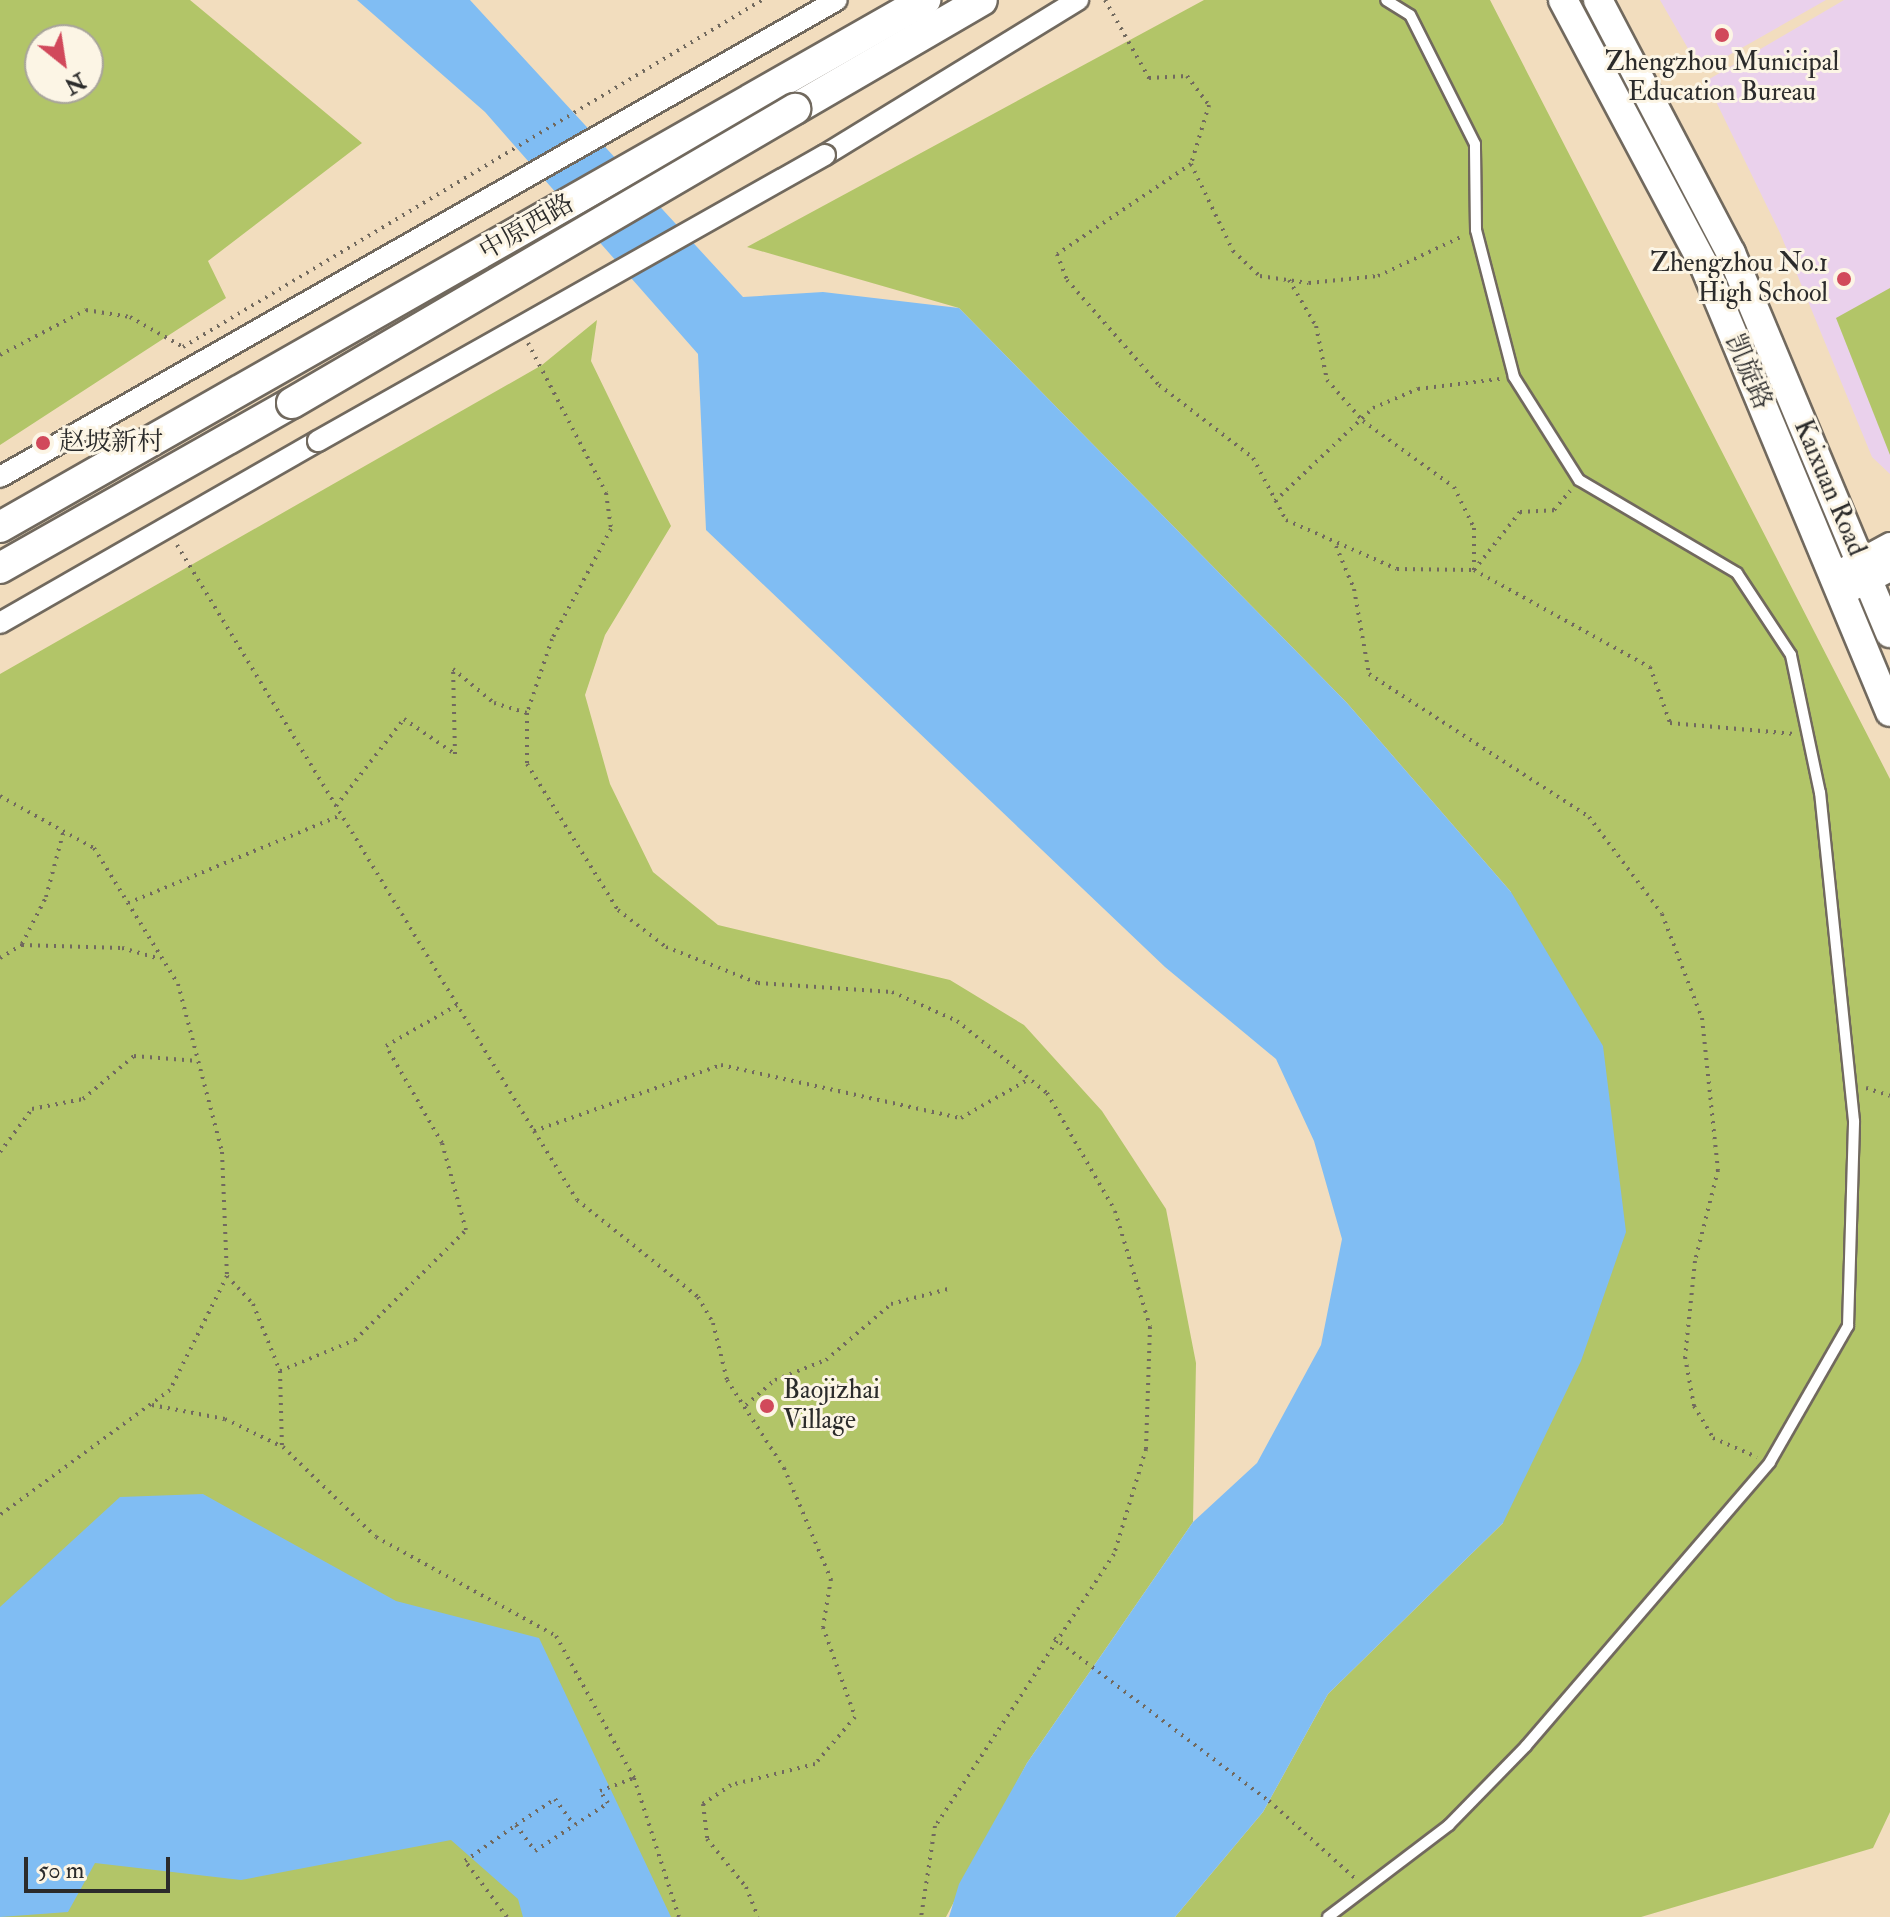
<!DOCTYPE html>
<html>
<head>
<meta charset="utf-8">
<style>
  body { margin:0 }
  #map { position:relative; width:1890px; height:1917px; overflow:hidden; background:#f2ddbe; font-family:"IM FELL Double Pica","Noto Serif SC",serif }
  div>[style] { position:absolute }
  .built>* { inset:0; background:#ead1ec }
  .green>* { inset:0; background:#b2c568 }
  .water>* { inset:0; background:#80bdf3 }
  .path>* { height:4px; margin-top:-2px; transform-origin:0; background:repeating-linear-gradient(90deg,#71695e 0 2px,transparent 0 8px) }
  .roads { filter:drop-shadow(2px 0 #71695e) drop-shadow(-2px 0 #71695e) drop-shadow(0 2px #71695e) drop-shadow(0 -2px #71695e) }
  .service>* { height:10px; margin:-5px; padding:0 5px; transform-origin:5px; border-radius:5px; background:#fff }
  .minor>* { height:20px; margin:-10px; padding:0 10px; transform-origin:10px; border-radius:10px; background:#fff }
  .tertiary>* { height:24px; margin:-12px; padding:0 12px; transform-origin:12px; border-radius:12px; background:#fff }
  .secondary>* { height:28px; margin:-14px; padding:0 14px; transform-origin:14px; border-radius:14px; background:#fff }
  .primary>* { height:30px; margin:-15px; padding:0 15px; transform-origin:15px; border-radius:15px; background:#fff }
  .bridges { filter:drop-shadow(2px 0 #71695e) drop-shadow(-2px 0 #71695e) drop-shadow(0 2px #71695e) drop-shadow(0 -2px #71695e) }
  .minor-bridge>* { height:20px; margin:-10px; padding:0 10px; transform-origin:10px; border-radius:10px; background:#fff }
  .primary-bridge>* { height:30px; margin:-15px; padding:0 15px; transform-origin:15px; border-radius:15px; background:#fff }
  .dots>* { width:22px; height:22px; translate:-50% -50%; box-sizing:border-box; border:4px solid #fcf5e5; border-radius:50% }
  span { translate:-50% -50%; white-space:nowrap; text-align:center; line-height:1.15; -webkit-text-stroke:6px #fcf5e5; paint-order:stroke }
  .poi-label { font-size:26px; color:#2b2b2b }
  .right { translate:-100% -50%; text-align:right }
  .left { translate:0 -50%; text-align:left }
  .street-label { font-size:26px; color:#2b2b2b }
  .north { position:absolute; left:24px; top:24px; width:80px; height:80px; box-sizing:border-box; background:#fcf5e5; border:2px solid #a8a49b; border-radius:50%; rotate:150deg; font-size:22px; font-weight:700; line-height:32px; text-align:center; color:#2b2b2b }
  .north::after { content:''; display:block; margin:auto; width:28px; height:36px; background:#d1495b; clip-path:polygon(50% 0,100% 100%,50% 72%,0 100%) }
  .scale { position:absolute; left:24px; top:1857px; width:146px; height:36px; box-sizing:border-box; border:4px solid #2b2b2b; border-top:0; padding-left:10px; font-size:24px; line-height:28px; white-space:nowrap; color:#2b2b2b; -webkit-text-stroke:6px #fcf5e5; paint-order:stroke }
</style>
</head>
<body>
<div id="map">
  <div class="built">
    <i style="clip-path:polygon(1660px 0,1826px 0,1701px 71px)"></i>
    <i style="clip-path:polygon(1844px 0,1890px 0,1890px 474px,1872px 457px,1780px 233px,1706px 81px)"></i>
  </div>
  <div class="green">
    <i style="clip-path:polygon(evenodd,0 0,190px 0,362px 143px,208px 261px,226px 298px,0 445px,0 0,40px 40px,88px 40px,88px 88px,40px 88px,40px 40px)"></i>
    <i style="clip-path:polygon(1204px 0,1490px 0,1890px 779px,1890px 1812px,1873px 1848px,1641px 1917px,1175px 1917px,1263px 1812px,1328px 1694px,1503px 1523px,1511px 892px,1347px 703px,959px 308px,747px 247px)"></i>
    <i style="clip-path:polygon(1890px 288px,1890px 455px,1836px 318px)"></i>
    <i style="clip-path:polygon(597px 320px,591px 361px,671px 526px,605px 635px,585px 695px,610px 784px,653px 872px,718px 925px,950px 980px,1024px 1025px,1102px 1111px,1166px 1209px,1196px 1363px,1193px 1522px,1027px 1763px,946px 1917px,0 1917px,0 674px,542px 365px)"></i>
  </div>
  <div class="water">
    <i style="clip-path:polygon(357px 0,470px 0,743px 297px,823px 292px,959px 308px,1347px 703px,1511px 892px,1603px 1046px,1626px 1232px,1581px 1361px,1503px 1523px,1328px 1694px,1263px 1812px,1175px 1917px,949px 1917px,959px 1884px,1027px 1763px,1193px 1522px,1257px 1463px,1321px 1345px,1342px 1239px,1314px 1141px,1276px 1059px,1165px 967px,706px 530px,698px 354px,485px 112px)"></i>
    <i style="clip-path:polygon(203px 1494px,396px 1601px,539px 1638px,671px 1917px,523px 1917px,518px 1899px,451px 1840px,241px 1880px,95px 1863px,68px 1912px,0 1917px,0 1607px,120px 1497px)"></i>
  </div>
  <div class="path">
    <i style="left:1105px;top:0;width:90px;rotate:60.6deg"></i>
    <i style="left:1149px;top:78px;width:38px;rotate:-3deg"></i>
    <i style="left:1187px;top:76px;width:36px;rotate:53deg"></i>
    <i style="left:1209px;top:105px;width:62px;rotate:107deg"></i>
    <i style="left:1191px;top:164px;width:161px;rotate:146.1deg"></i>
    <i style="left:1057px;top:254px;width:28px;rotate:69deg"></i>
    <i style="left:1067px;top:280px;width:140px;rotate:48.8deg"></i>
    <i style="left:1159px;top:385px;width:119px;rotate:37.8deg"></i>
    <i style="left:1253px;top:458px;width:70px;rotate:62deg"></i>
    <i style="left:1286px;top:520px;width:121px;rotate:23.8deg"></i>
    <i style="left:1397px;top:569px;width:77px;rotate:0.7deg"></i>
    <i style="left:1474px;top:570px;width:74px;rotate:-51.6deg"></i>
    <i style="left:1520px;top:512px;width:34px;rotate:-3deg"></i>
    <i style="left:1554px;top:510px;width:25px;rotate:-50deg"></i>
    <i style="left:1191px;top:164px;width:97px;rotate:64.2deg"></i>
    <i style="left:1233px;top:251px;width:37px;rotate:43deg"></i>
    <i style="left:1260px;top:276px;width:49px;rotate:8.1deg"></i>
    <i style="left:1309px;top:283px;width:69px;rotate:-5.8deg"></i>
    <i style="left:1378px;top:276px;width:94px;rotate:-25.2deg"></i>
    <i style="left:1289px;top:280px;width:53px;rotate:59.6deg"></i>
    <i style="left:1316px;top:326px;width:55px;rotate:78.5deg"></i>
    <i style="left:1327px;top:380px;width:55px;rotate:48.7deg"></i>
    <i style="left:1363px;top:421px;width:112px;rotate:36deg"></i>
    <i style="left:1454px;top:487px;width:46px;rotate:64deg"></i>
    <i style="left:1474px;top:528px;width:42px;rotate:90deg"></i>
    <i style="left:1474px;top:570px;width:201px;rotate:28.9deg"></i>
    <i style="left:1650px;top:667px;width:59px;rotate:70.3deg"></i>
    <i style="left:1670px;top:723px;width:125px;rotate:5deg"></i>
    <i style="left:528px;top:343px;width:169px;rotate:62.5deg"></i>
    <i style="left:606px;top:493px;width:36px;rotate:82deg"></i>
    <i style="left:611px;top:529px;width:125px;rotate:118.2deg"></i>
    <i style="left:552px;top:639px;width:78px;rotate:108.7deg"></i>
    <i style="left:527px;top:713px;width:51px;rotate:90deg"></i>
    <i style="left:527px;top:764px;width:172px;rotate:58.1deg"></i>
    <i style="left:618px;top:910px;width:61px;rotate:37.6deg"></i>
    <i style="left:666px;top:947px;width:99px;rotate:21.4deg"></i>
    <i style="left:758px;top:983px;width:134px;rotate:3.8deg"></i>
    <i style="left:892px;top:992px;width:71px;rotate:24deg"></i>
    <i style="left:957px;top:1021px;width:115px;rotate:38.7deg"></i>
    <i style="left:1047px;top:1093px;width:136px;rotate:60deg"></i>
    <i style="left:1115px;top:1211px;width:121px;rotate:73.2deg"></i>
    <i style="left:1150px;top:1327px;width:122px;rotate:91.9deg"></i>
    <i style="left:1146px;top:1449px;width:110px;rotate:106.9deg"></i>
    <i style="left:1114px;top:1554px;width:326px;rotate:123.3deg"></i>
    <i style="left:935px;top:1826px;width:92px;rotate:98.7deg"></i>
    <i style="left:0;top:355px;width:97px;rotate:-27.6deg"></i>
    <i style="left:86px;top:310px;width:45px;rotate:9deg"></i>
    <i style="left:130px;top:317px;width:61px;rotate:29.5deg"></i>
    <i style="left:183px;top:347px;width:675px;rotate:-30.93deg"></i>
    <i style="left:1275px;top:501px;width:135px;rotate:-43.5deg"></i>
    <i style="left:1373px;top:408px;width:49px;rotate:-22.9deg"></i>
    <i style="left:1418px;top:389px;width:83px;rotate:-7deg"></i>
    <i style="left:177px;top:545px;width:686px;rotate:58.65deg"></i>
    <i style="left:534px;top:1131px;width:198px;rotate:-19.4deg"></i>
    <i style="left:721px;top:1065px;width:246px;rotate:12.5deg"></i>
    <i style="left:961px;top:1118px;width:78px;rotate:-29.8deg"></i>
    <i style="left:1336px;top:546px;width:47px;rotate:67.3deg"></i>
    <i style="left:1354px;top:589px;width:86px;rotate:80deg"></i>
    <i style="left:1369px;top:674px;width:262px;rotate:33deg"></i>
    <i style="left:1589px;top:817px;width:121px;rotate:53deg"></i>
    <i style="left:1662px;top:914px;width:111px;rotate:69deg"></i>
    <i style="left:1702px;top:1018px;width:153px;rotate:84deg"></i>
    <i style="left:1718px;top:1170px;width:94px;rotate:104.2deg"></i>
    <i style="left:1695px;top:1261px;width:97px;rotate:95.9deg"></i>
    <i style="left:1685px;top:1357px;width:50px;rotate:79.6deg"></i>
    <i style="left:1694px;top:1406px;width:37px;rotate:59deg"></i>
    <i style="left:1713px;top:1438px;width:48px;rotate:23.4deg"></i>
    <i style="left:0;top:796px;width:107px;rotate:29deg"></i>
    <i style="left:94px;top:848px;width:160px;rotate:58.3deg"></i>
    <i style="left:178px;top:984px;width:174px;rotate:75.3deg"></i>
    <i style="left:222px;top:1152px;width:124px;rotate:87.7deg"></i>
    <i style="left:227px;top:1276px;width:127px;rotate:116.6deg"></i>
    <i style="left:170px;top:1390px;width:211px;rotate:143.7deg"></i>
    <i style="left:336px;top:806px;width:110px;rotate:-52deg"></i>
    <i style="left:404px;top:719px;width:62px;rotate:34.5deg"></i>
    <i style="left:455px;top:754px;width:85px;rotate:-91.3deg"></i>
    <i style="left:453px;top:669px;width:53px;rotate:39.7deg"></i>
    <i style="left:494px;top:703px;width:34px;rotate:17deg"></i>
    <i style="left:128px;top:903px;width:230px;rotate:-22.4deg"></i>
    <i style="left:22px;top:944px;width:53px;rotate:-62.9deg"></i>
    <i style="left:46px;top:897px;width:69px;rotate:-75deg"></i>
    <i style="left:0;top:958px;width:26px;rotate:-31deg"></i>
    <i style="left:22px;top:945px;width:100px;rotate:1.7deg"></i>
    <i style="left:122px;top:948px;width:40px;rotate:16deg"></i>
    <i style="left:1866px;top:1088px;width:25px;rotate:18deg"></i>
    <i style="left:534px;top:1131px;width:81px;rotate:58.1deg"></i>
    <i style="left:577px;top:1200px;width:155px;rotate:38.7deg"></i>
    <i style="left:698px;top:1297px;width:30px;rotate:60deg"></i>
    <i style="left:713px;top:1323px;width:59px;rotate:76.2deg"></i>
    <i style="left:727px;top:1380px;width:105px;rotate:57.1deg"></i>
    <i style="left:784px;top:1468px;width:121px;rotate:67.1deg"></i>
    <i style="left:831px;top:1579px;width:49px;rotate:99.5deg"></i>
    <i style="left:823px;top:1627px;width:96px;rotate:70.4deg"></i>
    <i style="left:855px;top:1717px;width:62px;rotate:130.4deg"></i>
    <i style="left:815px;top:1764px;width:87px;rotate:166deg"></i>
    <i style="left:731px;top:1785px;width:34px;rotate:146deg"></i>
    <i style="left:703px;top:1804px;width:35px;rotate:83deg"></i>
    <i style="left:707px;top:1839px;width:62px;rotate:50.9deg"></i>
    <i style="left:746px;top:1887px;width:32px;rotate:68deg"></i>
    <i style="left:0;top:1152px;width:54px;rotate:-53.3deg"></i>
    <i style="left:32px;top:1109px;width:52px;rotate:-11.1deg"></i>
    <i style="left:83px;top:1099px;width:67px;rotate:-40.1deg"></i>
    <i style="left:134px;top:1056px;width:64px;rotate:4.5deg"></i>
    <i style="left:227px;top:1276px;width:38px;rotate:47deg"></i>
    <i style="left:253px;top:1304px;width:72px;rotate:68.1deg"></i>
    <i style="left:280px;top:1371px;width:75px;rotate:88.5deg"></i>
    <i style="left:280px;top:1371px;width:81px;rotate:-22.5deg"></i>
    <i style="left:355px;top:1340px;width:156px;rotate:-44.7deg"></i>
    <i style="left:466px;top:1230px;width:90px;rotate:-105.4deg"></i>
    <i style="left:442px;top:1143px;width:112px;rotate:-120deg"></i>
    <i style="left:386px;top:1046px;width:82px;rotate:-30deg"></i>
    <i style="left:152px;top:1405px;width:74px;rotate:10.9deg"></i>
    <i style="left:225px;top:1419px;width:64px;rotate:25.8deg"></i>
    <i style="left:283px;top:1447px;width:129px;rotate:44.1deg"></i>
    <i style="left:376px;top:1537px;width:205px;rotate:28.8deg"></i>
    <i style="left:556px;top:1636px;width:162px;rotate:61.2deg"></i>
    <i style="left:634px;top:1778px;width:146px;rotate:72.1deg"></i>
    <i style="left:746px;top:1405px;width:38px;rotate:-41deg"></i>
    <i style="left:775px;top:1380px;width:55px;rotate:-21.4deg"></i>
    <i style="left:826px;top:1360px;width:86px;rotate:-40.7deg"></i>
    <i style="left:891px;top:1304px;width:59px;rotate:-14.7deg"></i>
    <i style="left:1054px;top:1638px;width:270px;rotate:37.2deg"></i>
    <i style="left:1269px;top:1801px;width:117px;rotate:41.9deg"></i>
    <i style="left:516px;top:1825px;width:47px;rotate:-33.7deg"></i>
    <i style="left:555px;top:1799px;width:32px;rotate:54deg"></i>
    <i style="left:507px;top:1917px;width:70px;rotate:-126.9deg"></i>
    <i style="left:465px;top:1861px;width:62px;rotate:-35.2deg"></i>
    <i style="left:516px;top:1825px;width:32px;rotate:54deg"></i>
    <i style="left:535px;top:1851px;width:87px;rotate:-33.3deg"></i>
    <i style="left:608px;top:1803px;width:14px;rotate:-124deg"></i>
    <i style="left:600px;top:1791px;width:36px;rotate:-21deg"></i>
  </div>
  <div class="roads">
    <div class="service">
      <i style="left:1328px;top:1917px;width:152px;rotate:-37.2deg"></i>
      <i style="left:1449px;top:1825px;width:110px;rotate:-45.7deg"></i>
      <i style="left:1526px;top:1746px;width:374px;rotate:-49.3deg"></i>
      <i style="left:1770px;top:1462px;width:157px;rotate:-60.2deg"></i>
      <i style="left:1848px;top:1326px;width:205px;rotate:-88.3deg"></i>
      <i style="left:1854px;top:1121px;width:330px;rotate:-95.9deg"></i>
      <i style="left:1820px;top:793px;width:141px;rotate:-101.9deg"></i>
      <i style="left:1791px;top:655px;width:98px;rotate:-123.4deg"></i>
      <i style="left:1737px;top:573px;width:183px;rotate:-149.5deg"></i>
      <i style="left:1579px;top:480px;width:122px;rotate:-122.3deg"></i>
      <i style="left:1514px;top:377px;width:152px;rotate:-104.5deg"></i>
      <i style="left:1476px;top:230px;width:86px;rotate:-90.7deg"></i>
      <i style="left:1475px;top:144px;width:144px;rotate:-116.7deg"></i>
      <i style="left:1410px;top:15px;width:28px;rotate:-148deg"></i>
    </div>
    <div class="minor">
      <i style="left:825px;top:155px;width:297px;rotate:-31.5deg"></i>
      <i style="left:0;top:477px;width:963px;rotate:-29.68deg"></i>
      <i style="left:0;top:623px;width:366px;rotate:-29.8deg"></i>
    </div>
    <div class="tertiary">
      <i style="left:1833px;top:576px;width:65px;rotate:-28.5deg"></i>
      <i style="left:1841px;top:594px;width:55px;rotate:-27deg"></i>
    </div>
    <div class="secondary">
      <i style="left:1563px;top:0;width:300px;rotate:62deg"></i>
      <i style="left:1704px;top:265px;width:484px;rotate:67.4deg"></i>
      <i style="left:1598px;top:0;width:286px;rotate:62.3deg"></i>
      <i style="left:1731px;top:253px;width:412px;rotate:67.3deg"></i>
    </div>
    <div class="primary">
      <i style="left:795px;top:109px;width:216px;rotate:-30.2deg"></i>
      <i style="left:0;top:527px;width:1065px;rotate:-29.67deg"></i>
      <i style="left:0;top:568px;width:335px;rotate:-29.5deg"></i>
    </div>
  </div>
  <div class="bridges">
    <div class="minor-bridge">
      <i style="left:318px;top:441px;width:582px;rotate:-29.43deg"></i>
    </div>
    <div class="primary-bridge">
      <i style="left:292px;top:403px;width:583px;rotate:-30.31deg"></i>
    </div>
  </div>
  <div class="dots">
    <i style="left:1722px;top:35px;background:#d1495b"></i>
    <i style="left:1844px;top:279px;background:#d1495b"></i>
    <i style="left:43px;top:443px;background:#d1495b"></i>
    <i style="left:767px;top:1406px;background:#d1495b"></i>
  </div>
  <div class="poi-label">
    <span style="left:1722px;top:78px">Zhengzhou Municipal<br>Education Bureau</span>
    <span class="right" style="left:1828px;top:279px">Zhengzhou No.1<br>High School</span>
    <span class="left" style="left:59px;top:443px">赵坡新村</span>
    <span class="left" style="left:783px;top:1406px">Baojizhai<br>Village</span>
  </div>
  <div class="street-label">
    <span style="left:527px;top:228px;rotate:-30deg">中原西路</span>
    <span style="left:1748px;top:372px;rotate:67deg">凯旋路</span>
    <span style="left:1829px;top:488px;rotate:67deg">Kaixuan Road</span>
  </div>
  <div class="north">N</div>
  <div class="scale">50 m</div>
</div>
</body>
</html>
